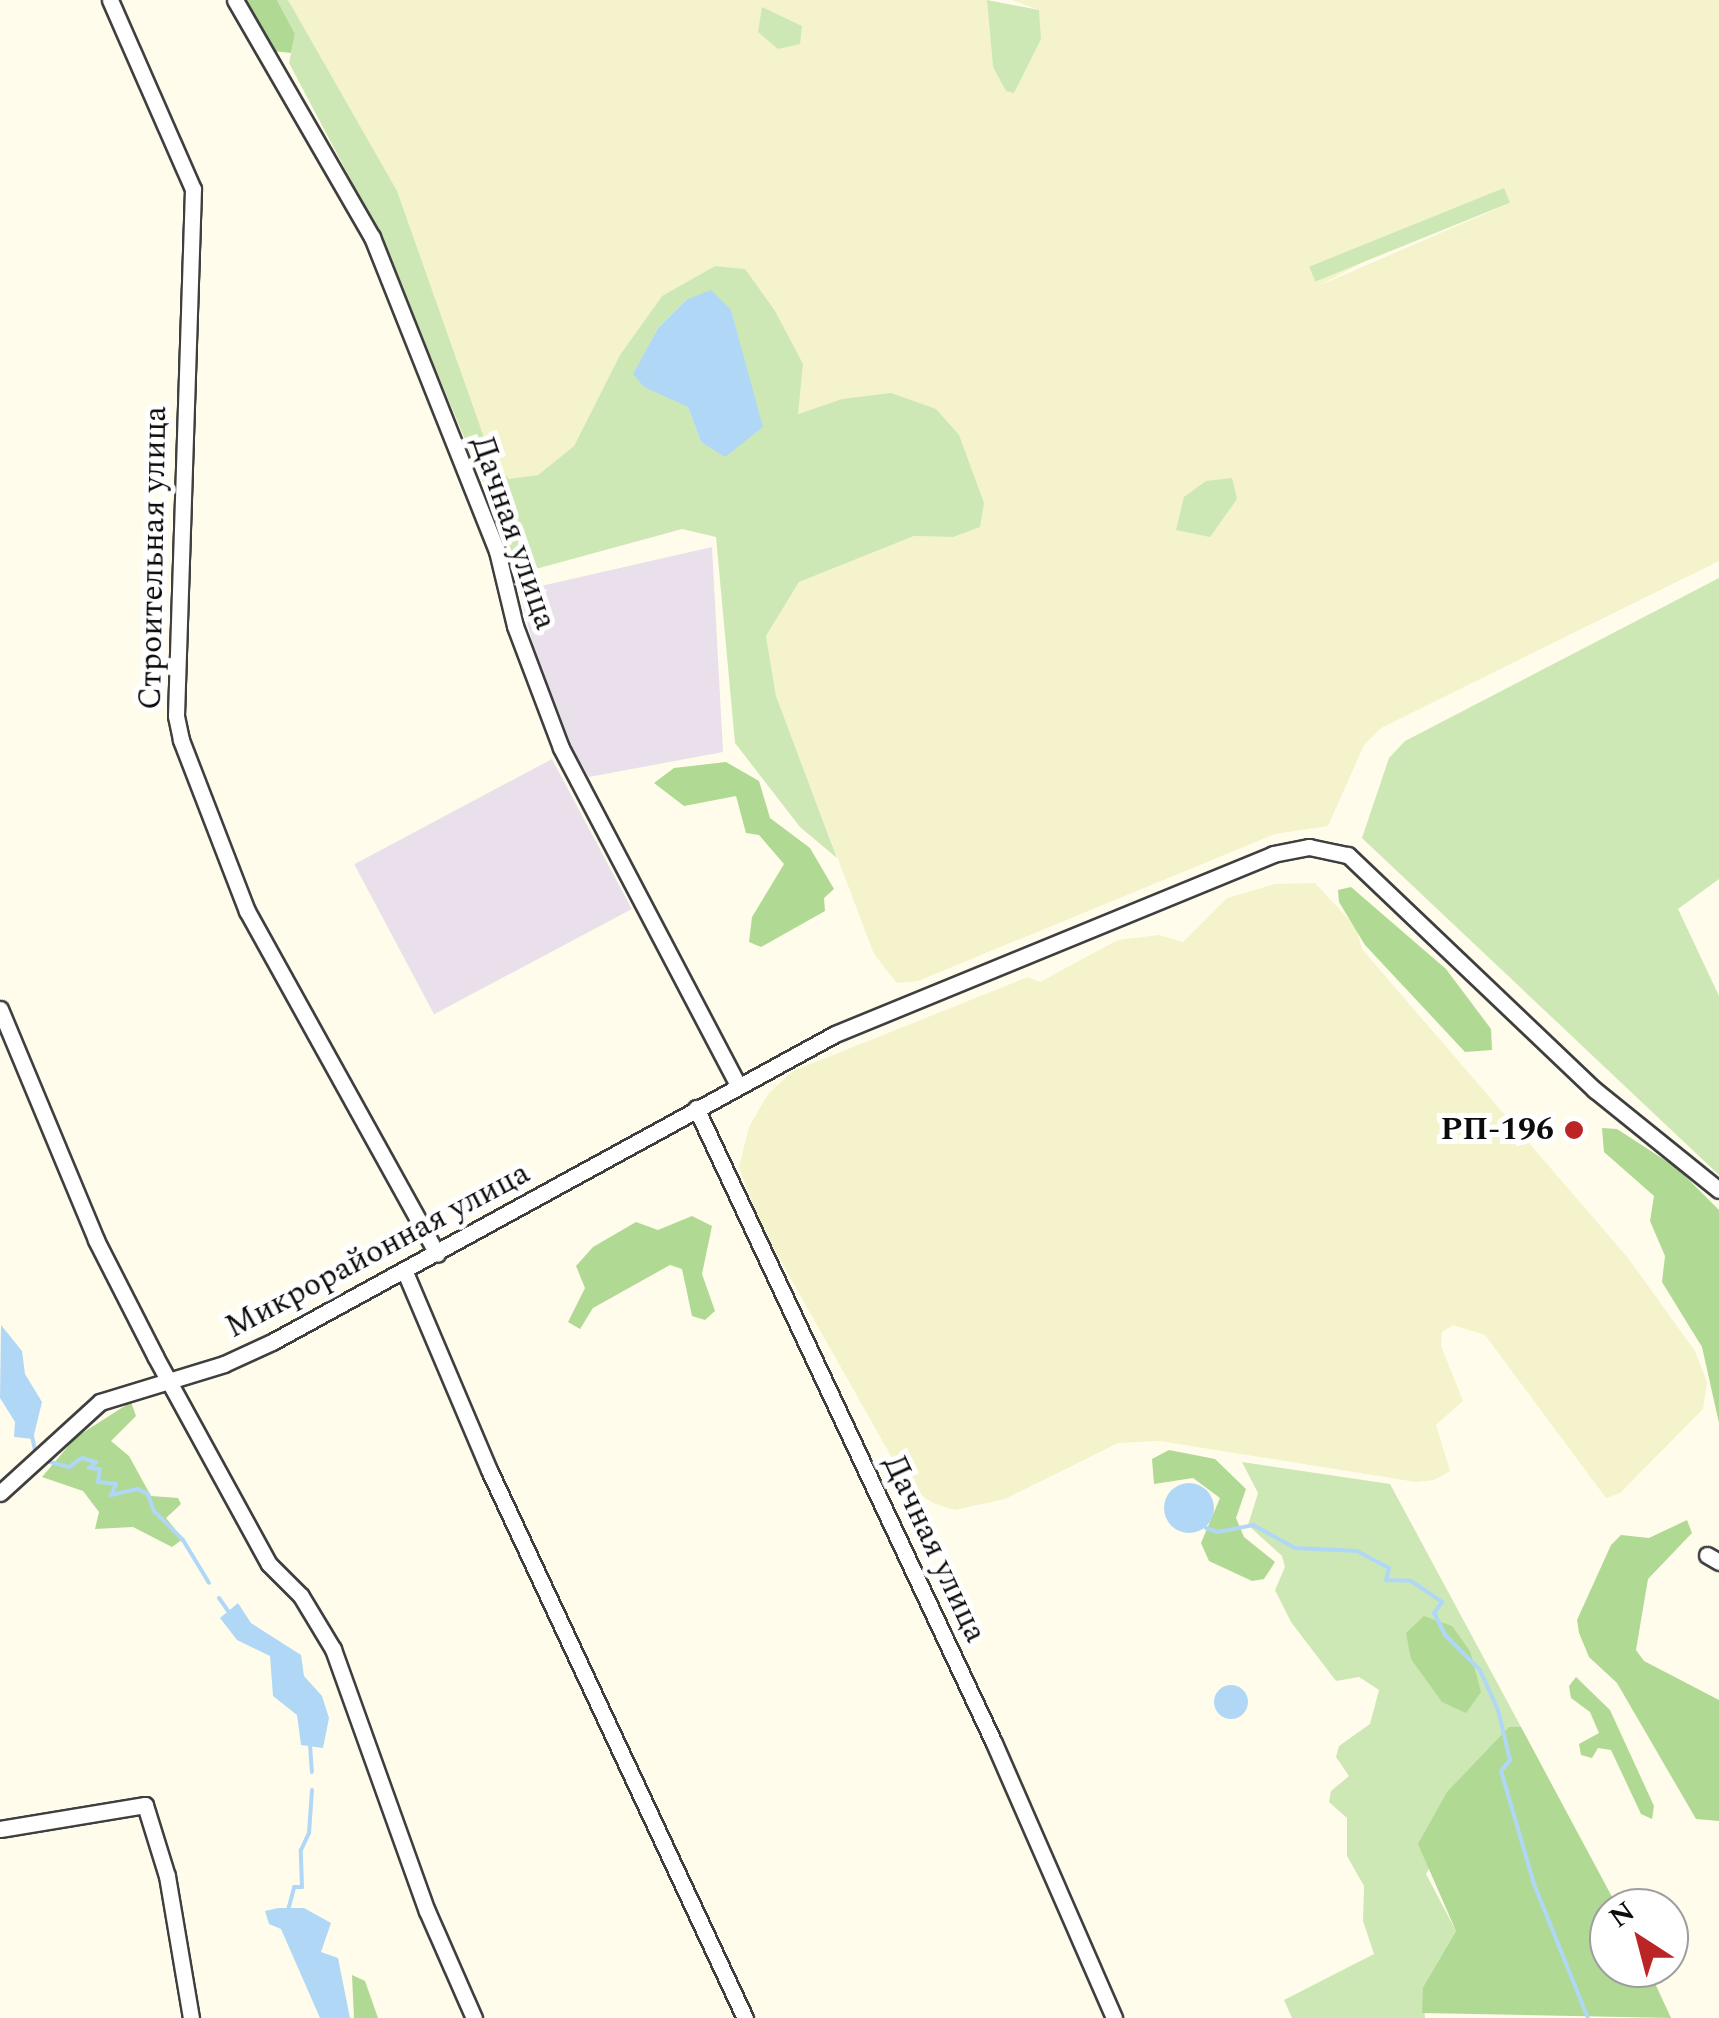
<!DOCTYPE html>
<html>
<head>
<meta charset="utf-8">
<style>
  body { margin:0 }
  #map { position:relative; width:1719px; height:2018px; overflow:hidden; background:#fffceb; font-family:Spectral,serif }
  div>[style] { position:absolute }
  .industrial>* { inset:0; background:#eae0eb; transform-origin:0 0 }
  .farmland>* { inset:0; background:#f4f3cb }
  .green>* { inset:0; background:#cde8b5; transform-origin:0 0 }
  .forest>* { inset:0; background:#b0d994 }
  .water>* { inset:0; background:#b0d8f6 }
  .round { border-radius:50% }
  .stream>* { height:4px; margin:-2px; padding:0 2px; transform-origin:2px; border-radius:2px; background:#b0d8f6 }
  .roads { filter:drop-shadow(2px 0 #3f3f3f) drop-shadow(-2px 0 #3f3f3f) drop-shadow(0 2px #3f3f3f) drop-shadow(0 -2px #3f3f3f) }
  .minor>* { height:15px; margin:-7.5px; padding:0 7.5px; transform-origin:7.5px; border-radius:7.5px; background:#fff }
  .dots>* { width:28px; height:28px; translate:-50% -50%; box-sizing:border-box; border:5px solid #fff; border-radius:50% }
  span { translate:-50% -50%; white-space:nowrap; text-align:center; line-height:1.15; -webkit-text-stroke:10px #fff; paint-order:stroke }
  .street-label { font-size:32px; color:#0c0c0c }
  .poi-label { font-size:32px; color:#0c0c0c; font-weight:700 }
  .right { translate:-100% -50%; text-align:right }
  .north { position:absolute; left:1589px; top:1888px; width:100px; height:100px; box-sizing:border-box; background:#fff; border:2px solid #9e9e9e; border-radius:50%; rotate:324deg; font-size:28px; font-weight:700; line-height:40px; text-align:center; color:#0c0c0c }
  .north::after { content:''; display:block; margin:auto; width:35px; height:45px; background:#bb2525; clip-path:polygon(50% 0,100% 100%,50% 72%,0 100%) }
</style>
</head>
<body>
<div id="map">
  <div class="industrial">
    <i style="clip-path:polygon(712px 547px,723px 752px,589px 777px,551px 713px,519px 591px)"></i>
    <i style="left:552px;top:759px;width:170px;height:224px;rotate:62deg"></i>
  </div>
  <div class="farmland">
    <i style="clip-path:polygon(evenodd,288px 0,987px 0,993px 67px,1039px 10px,1012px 0,1719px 0,1719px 561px,1381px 728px,1364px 745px,1328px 826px,1275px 834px,918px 981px,897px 983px,874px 954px,776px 696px,766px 636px,799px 582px,914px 536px,953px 537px,842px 399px,797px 414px,803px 364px,745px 269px,715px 266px,662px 296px,620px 355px,574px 446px,538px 475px,509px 480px,493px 463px,288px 0,1503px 188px,1510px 203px,1318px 286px,1503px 188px)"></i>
    <i style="clip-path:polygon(1315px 883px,1356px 927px,1362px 949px,1628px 1258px,1695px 1351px,1707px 1382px,1703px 1409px,1620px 1493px,1606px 1498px,1485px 1335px,1453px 1325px,1442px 1332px,1441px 1346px,1463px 1401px,1436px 1425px,1450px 1471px,1434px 1480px,1416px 1482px,1160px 1441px,1118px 1443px,1005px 1499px,955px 1510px,933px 1503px,912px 1489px,896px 1465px,760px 1224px,739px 1167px,749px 1127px,768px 1094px,793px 1071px,1028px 977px,1040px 982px,1118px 940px,1159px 935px,1183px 942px,1227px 898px,1275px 884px)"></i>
  </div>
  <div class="green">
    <i style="clip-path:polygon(evenodd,277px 0,288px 0,397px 191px,493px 463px,509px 479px,538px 475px,574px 446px,620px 355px,662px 296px,715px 266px,745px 269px,775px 311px,803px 364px,798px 414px,842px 399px,891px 393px,936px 409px,959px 435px,984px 503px,980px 527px,953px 537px,914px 536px,799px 582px,766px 636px,776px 696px,837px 858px,800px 827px,735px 743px,716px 537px,682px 529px,532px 570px,517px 564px,378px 231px,289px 63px,295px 34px,277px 0,686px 300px,731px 310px,742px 358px,701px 442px,688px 407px,634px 373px,658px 328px,686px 300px)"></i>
    <i style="clip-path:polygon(987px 0,1039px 10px,1041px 39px,1014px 93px,1006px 91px,993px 67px)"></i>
    <i style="clip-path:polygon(762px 7px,802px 26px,800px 44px,778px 49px,758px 32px)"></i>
    <i style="left:1504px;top:188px;width:16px;height:210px;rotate:68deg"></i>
    <i style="clip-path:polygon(1232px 478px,1237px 499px,1210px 537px,1176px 530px,1184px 497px,1206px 481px)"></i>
    <i style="clip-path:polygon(1719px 578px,1719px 879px,1678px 909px,1719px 996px,1719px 1175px,1362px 838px,1389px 758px,1405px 741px)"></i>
    <i style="clip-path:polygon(1242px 1462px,1390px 1484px,1521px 1727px,1509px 1727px,1426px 1874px,1456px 1931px,1423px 1987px,1425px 2018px,1292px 2018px,1284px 2000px,1374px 1954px,1363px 1921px,1364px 1886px,1347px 1856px,1347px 1818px,1329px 1802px,1331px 1791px,1349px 1776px,1336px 1757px,1339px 1746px,1370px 1724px,1379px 1690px,1359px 1677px,1336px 1681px,1291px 1622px,1275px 1590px,1285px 1567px,1282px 1556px,1248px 1525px,1258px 1493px)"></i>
  </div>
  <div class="forest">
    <i style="clip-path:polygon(241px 0,277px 0,295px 34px,291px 53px,273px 51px)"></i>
    <i style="clip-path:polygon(726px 762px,759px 781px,770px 818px,810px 848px,834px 889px,824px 898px,825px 911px,761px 947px,749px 942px,752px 917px,784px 864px,759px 835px,746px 833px,736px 796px,684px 806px,654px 783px,674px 768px)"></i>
    <i style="clip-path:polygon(1351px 887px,1446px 969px,1491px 1029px,1492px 1050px,1465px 1052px,1365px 945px,1339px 902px,1338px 890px)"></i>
    <i style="clip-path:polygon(1602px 1128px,1617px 1129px,1677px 1168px,1719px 1210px,1719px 1423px,1702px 1347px,1662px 1282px,1665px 1256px,1650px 1221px,1654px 1196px,1604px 1152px)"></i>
    <i style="clip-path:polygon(692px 1216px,712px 1226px,702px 1274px,715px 1311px,705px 1320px,692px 1316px,682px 1269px,670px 1265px,593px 1308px,580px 1329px,568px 1322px,585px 1288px,576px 1266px,593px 1247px,636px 1222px,658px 1230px)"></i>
    <i style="clip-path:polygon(131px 1402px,136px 1416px,111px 1441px,129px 1456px,151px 1496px,178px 1498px,181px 1504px,166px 1518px,183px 1539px,172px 1547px,133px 1527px,95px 1529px,99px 1512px,83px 1491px,42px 1477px,76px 1437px)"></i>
    <i style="clip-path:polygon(1169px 1450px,1215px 1459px,1246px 1489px,1236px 1518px,1244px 1537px,1275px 1562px,1264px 1579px,1252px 1581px,1209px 1561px,1201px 1543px,1220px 1498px,1193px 1478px,1154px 1484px,1152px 1459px)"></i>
    <i style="clip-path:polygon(1687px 1520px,1692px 1533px,1648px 1579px,1636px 1650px,1644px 1661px,1719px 1700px,1719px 1821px,1696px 1819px,1617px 1683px,1589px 1657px,1579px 1633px,1577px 1620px,1611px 1545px,1621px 1535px,1649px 1538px)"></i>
    <i style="clip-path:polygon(1424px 1616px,1452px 1626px,1470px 1651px,1481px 1692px,1466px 1713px,1442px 1702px,1411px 1659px,1406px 1633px)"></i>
    <i style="clip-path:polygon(1576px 1677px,1610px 1710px,1654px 1806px,1652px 1819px,1641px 1814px,1611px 1750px,1598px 1748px,1592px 1758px,1581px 1755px,1579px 1744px,1599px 1733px,1590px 1712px,1571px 1698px,1569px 1686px)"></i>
    <i style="clip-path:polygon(1509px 1727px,1521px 1727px,1618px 1908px,1609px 1908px,1609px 1968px,1648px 1968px,1671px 2018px,1422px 2013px,1423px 1987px,1456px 1931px,1418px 1844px,1447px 1792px)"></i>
    <i style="clip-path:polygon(352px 1975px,365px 1981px,378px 2018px,354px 2018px)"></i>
  </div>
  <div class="water">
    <i style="clip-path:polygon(711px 290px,731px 310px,763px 427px,725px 457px,701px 442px,688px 407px,644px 387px,633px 374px,658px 328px,686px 300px)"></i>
    <i style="clip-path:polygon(1px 1325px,22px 1351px,25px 1374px,42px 1402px,33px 1439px,14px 1437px,15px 1422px,0 1398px)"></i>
    <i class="round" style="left:1164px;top:1483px;width:50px;height:50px"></i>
    <i style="clip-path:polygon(238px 1603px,251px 1623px,301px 1655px,304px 1676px,322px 1696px,329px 1718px,323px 1748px,301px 1745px,297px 1715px,273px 1696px,270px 1656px,237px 1640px,220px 1618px)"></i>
    <i class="round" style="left:1214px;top:1685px;width:34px;height:34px"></i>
    <i style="clip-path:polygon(278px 1908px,304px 1908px,331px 1923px,321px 1952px,338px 1958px,350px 2018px,320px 2018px,281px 1929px,269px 1924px,265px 1911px)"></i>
  </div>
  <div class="stream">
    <i style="left:32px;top:1436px;width:14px;rotate:78deg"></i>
    <i style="left:50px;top:1462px;width:20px;rotate:15deg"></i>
    <i style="left:69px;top:1467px;width:16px;rotate:-35deg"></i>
    <i style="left:82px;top:1458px;width:15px;rotate:16deg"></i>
    <i style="left:96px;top:1462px;width:9px;rotate:139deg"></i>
    <i style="left:89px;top:1468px;width:11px;rotate:5deg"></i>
    <i style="left:100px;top:1469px;width:13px;rotate:99deg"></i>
    <i style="left:98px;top:1482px;width:18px;rotate:6deg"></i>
    <i style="left:116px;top:1484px;width:12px;rotate:114deg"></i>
    <i style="left:111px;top:1495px;width:28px;rotate:-13deg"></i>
    <i style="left:138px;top:1489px;width:11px;rotate:27deg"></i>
    <i style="left:148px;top:1494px;width:18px;rotate:71deg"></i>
    <i style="left:154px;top:1511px;width:41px;rotate:45deg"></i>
    <i style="left:183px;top:1540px;width:50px;rotate:58.8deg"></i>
    <i style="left:1206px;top:1528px;width:13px;rotate:18deg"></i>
    <i style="left:1218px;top:1532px;width:36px;rotate:-11deg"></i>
    <i style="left:1253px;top:1525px;width:48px;rotate:28.7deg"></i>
    <i style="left:1295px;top:1548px;width:62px;rotate:2.8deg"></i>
    <i style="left:1357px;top:1551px;width:36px;rotate:28deg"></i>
    <i style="left:1389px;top:1568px;width:12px;rotate:104deg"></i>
    <i style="left:1386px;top:1580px;width:25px;rotate:2deg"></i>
    <i style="left:1411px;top:1581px;width:37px;rotate:34deg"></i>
    <i style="left:1442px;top:1602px;width:14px;rotate:126deg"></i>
    <i style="left:1434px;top:1613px;width:25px;rotate:63deg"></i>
    <i style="left:1445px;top:1635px;width:49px;rotate:45deg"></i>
    <i style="left:1480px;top:1670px;width:44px;rotate:65.8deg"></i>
    <i style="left:1498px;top:1710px;width:51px;rotate:76.5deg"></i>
    <i style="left:1510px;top:1760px;width:14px;rotate:129deg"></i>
    <i style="left:1501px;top:1771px;width:118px;rotate:73.7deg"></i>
    <i style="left:1534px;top:1884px;width:144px;rotate:68.1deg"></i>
    <i style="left:219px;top:1598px;width:16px;rotate:55deg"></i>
    <i style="left:310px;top:1745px;width:27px;rotate:86deg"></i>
    <i style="left:287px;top:1914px;width:28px;rotate:-75deg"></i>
    <i style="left:294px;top:1887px;width:8px"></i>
    <i style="left:302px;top:1887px;width:37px;rotate:-92deg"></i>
    <i style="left:301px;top:1850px;width:19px;rotate:-65deg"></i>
    <i style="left:309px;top:1833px;width:43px;rotate:-86deg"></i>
  </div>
  <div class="roads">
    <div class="minor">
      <i style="left:110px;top:0;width:206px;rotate:66.3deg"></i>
      <i style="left:193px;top:189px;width:527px;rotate:91.85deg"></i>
      <i style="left:176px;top:716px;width:25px;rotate:78deg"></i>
      <i style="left:181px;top:740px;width:183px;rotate:68.9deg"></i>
      <i style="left:247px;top:911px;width:392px;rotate:61deg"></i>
      <i style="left:235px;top:0;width:274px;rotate:60deg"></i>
      <i style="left:372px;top:237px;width:338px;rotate:68.3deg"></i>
      <i style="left:497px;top:551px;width:77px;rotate:76.5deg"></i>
      <i style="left:515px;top:626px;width:130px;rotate:69.3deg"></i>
      <i style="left:561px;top:748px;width:381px;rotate:62.3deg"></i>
      <i style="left:0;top:1009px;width:250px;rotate:67.4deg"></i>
      <i style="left:96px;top:1240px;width:130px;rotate:63deg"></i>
      <i style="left:155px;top:1356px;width:237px;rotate:61.3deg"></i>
      <i style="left:269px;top:1564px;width:45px;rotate:45deg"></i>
      <i style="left:301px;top:1596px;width:62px;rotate:58.9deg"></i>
      <i style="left:333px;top:1649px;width:278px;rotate:70.3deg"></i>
      <i style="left:427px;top:1911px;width:117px;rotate:66.3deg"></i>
      <i style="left:696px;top:1108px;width:701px;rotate:64.86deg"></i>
      <i style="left:994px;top:1743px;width:300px;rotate:66.4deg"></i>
      <i style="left:405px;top:1272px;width:215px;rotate:67deg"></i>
      <i style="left:489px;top:1470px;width:605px;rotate:64.96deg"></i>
      <i style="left:0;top:1493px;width:135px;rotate:-42.3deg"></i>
      <i style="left:100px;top:1402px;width:130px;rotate:-17deg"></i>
      <i style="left:224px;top:1364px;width:53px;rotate:-24.6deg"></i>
      <i style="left:272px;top:1342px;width:642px;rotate:-28.68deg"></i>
      <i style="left:835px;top:1034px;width:474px;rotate:-22.3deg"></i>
      <i style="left:1273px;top:854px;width:37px;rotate:-11deg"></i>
      <i style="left:1309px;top:847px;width:40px;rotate:12deg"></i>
      <i style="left:1348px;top:855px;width:341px;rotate:43.6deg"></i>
      <i style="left:1595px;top:1090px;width:159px;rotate:38.9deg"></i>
      <i style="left:1707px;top:1555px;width:14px;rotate:30deg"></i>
      <i style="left:0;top:1829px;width:147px;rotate:-9.4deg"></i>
      <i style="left:145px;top:1805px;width:74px;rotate:72.8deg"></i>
      <i style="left:167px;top:1876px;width:144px;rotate:80.4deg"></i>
    </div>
  </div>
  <div class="dots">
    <i style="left:1574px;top:1130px;background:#bb2525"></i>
  </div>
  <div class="street-label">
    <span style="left:513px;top:533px;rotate:71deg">Дачная улица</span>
    <span style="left:154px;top:558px;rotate:-89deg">Строительная улица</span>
    <span style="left:378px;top:1251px;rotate:-28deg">Микрорайонная улица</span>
    <span style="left:934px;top:1549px;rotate:65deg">Дачная улица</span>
  </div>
  <div class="poi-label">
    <span class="right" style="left:1554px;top:1130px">РП-196</span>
  </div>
  <div class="north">N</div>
</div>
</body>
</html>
